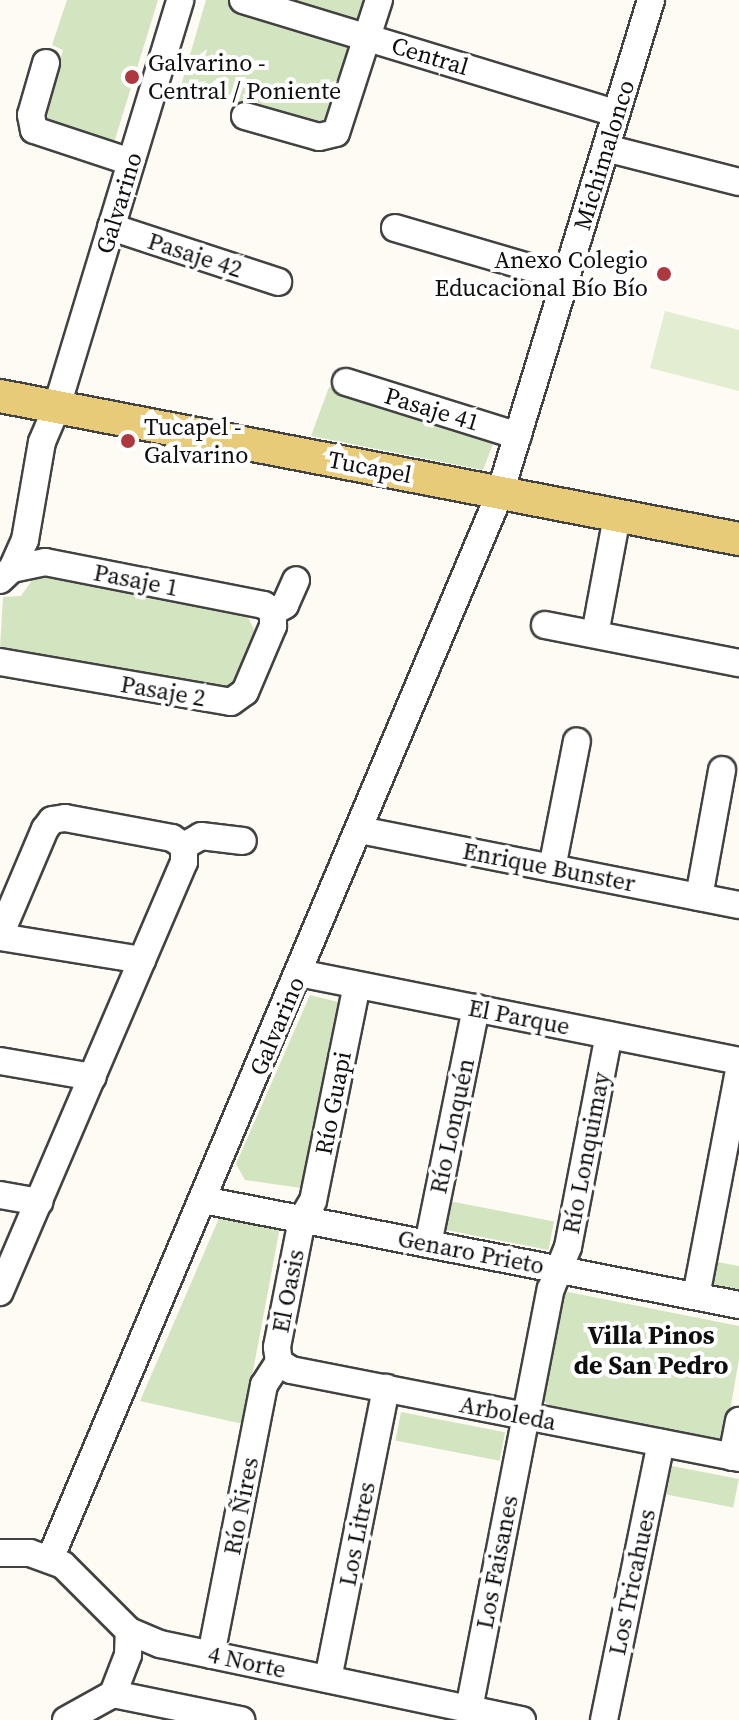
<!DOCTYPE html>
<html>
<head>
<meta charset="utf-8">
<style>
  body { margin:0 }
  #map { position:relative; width:739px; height:1720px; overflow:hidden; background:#fdfbf3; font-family:"Source Serif 4",serif }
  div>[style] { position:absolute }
  .green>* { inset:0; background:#d3e4c0; transform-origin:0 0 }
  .pitch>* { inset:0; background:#e3edd1 }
  .roads { filter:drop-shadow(2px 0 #424242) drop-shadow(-2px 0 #424242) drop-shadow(0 2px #424242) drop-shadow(0 -2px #424242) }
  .minor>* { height:26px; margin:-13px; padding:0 13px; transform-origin:13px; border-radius:13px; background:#fff }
  .major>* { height:32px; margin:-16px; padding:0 16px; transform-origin:16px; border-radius:16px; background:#e7cb79 }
  .dots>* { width:22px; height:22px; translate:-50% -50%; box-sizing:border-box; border:4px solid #fff; border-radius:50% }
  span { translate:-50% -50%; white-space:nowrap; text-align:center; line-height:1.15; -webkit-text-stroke:8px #fff; paint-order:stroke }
  .street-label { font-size:24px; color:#0f0f0f }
  .poi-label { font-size:24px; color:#0f0f0f }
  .left { translate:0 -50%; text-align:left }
  .right { translate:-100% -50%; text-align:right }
  .neighbourhood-label { font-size:26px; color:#0f0f0f; font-weight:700 }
</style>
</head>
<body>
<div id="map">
  <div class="green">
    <i style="clip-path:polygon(67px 0,158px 0,113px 146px,40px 123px,63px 50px,52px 45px)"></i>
    <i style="clip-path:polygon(206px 0,368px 0,332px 117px,316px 127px,181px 86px)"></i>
    <i style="clip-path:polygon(329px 387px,495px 439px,483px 470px,311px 436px)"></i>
    <i style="clip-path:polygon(40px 569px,247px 616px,255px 631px,235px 685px,222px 689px,0 648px,3px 597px,21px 596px)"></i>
    <i style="clip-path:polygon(310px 995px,338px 1002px,301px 1188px,245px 1180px,236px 1164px)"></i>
    <i style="left:449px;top:1201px;width:107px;height:29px;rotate:11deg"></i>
    <i style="clip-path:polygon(220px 1216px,280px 1227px,243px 1424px,140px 1401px)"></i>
    <i style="clip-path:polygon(712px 1261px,739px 1266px,739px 1296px,707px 1290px)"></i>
    <i style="clip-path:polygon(568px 1292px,739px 1326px,739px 1359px,727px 1428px,720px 1440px,549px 1405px,538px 1397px,560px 1302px)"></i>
    <i style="left:401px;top:1412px;width:106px;height:29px;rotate:11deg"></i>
    <i style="left:672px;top:1466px;width:68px;height:29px;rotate:11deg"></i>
  </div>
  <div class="pitch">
    <i style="clip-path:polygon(665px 311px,739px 330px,739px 391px,650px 368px)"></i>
  </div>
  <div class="roads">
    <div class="minor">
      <i style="left:243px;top:0;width:390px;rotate:16.9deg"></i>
      <i style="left:46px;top:63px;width:54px;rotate:106.1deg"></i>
      <i style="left:31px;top:115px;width:15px;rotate:79deg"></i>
      <i style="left:34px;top:130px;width:102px;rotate:18.3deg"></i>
      <i style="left:245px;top:116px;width:77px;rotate:15.8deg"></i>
      <i style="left:319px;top:137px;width:17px;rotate:-13deg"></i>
      <i style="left:336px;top:133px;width:140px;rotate:-72.1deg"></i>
      <i style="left:606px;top:148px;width:137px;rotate:14.3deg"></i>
      <i style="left:111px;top:227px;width:176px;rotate:18.2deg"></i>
      <i style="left:395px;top:228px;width:178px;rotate:16.3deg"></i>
      <i style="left:346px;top:382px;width:180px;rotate:17.4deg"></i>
      <i style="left:12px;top:569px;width:34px;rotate:-12deg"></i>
      <i style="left:45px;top:562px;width:223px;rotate:11.1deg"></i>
      <i style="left:264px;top:605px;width:11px;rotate:38deg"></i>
      <i style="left:0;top:580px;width:16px;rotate:-43deg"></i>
      <i style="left:12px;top:569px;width:32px;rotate:-66deg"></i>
      <i style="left:25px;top:540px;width:99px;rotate:-80.2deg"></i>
      <i style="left:42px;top:442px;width:39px;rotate:-67deg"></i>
      <i style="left:57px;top:406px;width:424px;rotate:-73.1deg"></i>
      <i style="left:273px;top:612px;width:14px;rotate:-30deg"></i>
      <i style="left:285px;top:605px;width:27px;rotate:-66deg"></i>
      <i style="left:545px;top:625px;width:198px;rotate:11.1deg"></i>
      <i style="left:595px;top:634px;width:120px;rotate:-79.4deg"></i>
      <i style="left:0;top:662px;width:234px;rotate:9.8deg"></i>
      <i style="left:231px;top:702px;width:17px;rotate:-36deg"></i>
      <i style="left:245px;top:692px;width:72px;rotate:-67deg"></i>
      <i style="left:273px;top:626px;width:14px;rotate:-90deg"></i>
      <i style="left:360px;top:830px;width:386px;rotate:11.2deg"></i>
      <i style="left:184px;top:846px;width:20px;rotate:-30deg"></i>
      <i style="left:201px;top:836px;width:42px;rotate:6.8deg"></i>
      <i style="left:552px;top:868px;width:129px;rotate:-78.9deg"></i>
      <i style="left:699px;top:897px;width:129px;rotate:-79.7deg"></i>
      <i style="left:0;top:935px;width:115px;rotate:-67deg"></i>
      <i style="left:45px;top:829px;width:11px;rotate:-52deg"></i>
      <i style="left:52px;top:820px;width:13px;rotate:-9deg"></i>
      <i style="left:65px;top:818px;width:109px;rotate:10.6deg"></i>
      <i style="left:172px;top:838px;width:14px;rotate:34deg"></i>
      <i style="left:184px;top:846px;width:16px;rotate:90deg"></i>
      <i style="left:184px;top:862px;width:468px;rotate:113.2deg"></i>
      <i style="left:0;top:937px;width:144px;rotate:9.2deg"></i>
      <i style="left:299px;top:973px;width:449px;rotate:11.3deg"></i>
      <i style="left:0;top:1061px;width:94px;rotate:9.8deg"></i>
      <i style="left:0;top:1195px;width:40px;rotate:10deg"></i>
      <i style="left:203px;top:1200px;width:546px;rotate:11.08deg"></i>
      <i style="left:428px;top:1244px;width:241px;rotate:-78.5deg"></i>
      <i style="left:696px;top:1296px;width:230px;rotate:-79.2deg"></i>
      <i style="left:279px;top:1362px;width:14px;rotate:34deg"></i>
      <i style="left:291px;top:1370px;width:457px;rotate:11.1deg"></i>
      <i style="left:279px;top:1362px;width:15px;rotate:-98deg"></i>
      <i style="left:277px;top:1347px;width:130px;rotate:-78.9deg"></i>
      <i style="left:302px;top:1219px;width:21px;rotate:-59deg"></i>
      <i style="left:313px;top:1201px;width:220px;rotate:-78.5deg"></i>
      <i style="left:732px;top:1457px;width:37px;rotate:-79deg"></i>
      <i style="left:0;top:1553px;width:30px"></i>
      <i style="left:30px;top:1553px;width:35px;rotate:20deg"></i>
      <i style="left:63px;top:1565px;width:93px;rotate:45deg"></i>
      <i style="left:129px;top:1631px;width:34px;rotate:23deg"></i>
      <i style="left:160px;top:1644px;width:370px;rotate:11.9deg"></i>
      <i style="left:50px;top:1559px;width:1157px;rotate:-67.11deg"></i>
      <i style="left:500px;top:493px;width:516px;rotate:-72.97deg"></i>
      <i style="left:211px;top:1655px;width:275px;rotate:-78.9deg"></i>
      <i style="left:264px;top:1385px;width:27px;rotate:-57deg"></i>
      <i style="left:328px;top:1679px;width:297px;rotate:-78.7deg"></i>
      <i style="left:113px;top:1694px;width:131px;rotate:11.5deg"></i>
      <i style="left:469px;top:1709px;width:428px;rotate:-79deg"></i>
      <i style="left:551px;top:1289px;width:45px;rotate:-68deg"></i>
      <i style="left:568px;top:1247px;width:216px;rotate:-79.1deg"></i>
      <i style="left:66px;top:1720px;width:54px;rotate:-29deg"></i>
      <i style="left:113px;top:1694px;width:42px;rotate:-69deg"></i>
      <i style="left:128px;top:1655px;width:24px;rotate:-88deg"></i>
      <i style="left:604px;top:1720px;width:283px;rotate:-78.4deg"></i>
    </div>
    <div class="major">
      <i style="left:0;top:396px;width:753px;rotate:10.95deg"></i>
    </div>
  </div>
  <div class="dots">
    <i style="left:132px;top:77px;background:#ae383f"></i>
    <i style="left:664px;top:274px;background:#ae383f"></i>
    <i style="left:128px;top:441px;background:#ae383f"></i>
  </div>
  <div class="street-label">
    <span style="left:430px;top:56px;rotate:17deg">Central</span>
    <span style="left:604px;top:155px;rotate:-73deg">Michimalonco</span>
    <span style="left:119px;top:203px;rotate:-73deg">Galvarino</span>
    <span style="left:195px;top:255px;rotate:18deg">Pasaje 42</span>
    <span style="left:432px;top:409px;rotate:17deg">Pasaje 41</span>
    <span style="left:370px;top:467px;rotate:11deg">Tucapel</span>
    <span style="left:136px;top:580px;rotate:11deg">Pasaje 1</span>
    <span style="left:163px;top:691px;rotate:10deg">Pasaje 2</span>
    <span style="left:549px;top:867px;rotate:11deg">Enrique Bunster</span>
    <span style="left:519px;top:1017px;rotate:11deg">El Parque</span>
    <span style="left:277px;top:1026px;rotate:-67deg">Galvarino</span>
    <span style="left:333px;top:1103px;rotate:-79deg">Río Guapi</span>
    <span style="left:452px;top:1126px;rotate:-78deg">Río Lonquén</span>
    <span style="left:586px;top:1153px;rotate:-79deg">Río Lonquimay</span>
    <span style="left:471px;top:1252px;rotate:11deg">Genaro Prieto</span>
    <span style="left:288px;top:1291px;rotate:-79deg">El Oasis</span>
    <span style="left:508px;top:1413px;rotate:11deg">Arboleda</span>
    <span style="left:241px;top:1506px;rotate:-79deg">Río Ñires</span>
    <span style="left:357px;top:1534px;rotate:-79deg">Los Litres</span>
    <span style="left:497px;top:1562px;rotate:-79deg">Los Faisanes</span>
    <span style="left:632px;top:1582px;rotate:-78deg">Los Tricahues</span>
    <span style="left:247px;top:1662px;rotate:12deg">4 Norte</span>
  </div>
  <div class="poi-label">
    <span class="left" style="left:148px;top:77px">Galvarino -<br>Central / Poniente</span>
    <span class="right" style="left:648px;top:274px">Anexo Colegio<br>Educacional Bío Bío</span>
    <span class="left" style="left:144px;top:441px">Tucapel -<br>Galvarino</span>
  </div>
  <div class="neighbourhood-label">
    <span style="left:651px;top:1351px">Villa Pinos<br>de San Pedro</span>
  </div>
</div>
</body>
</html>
